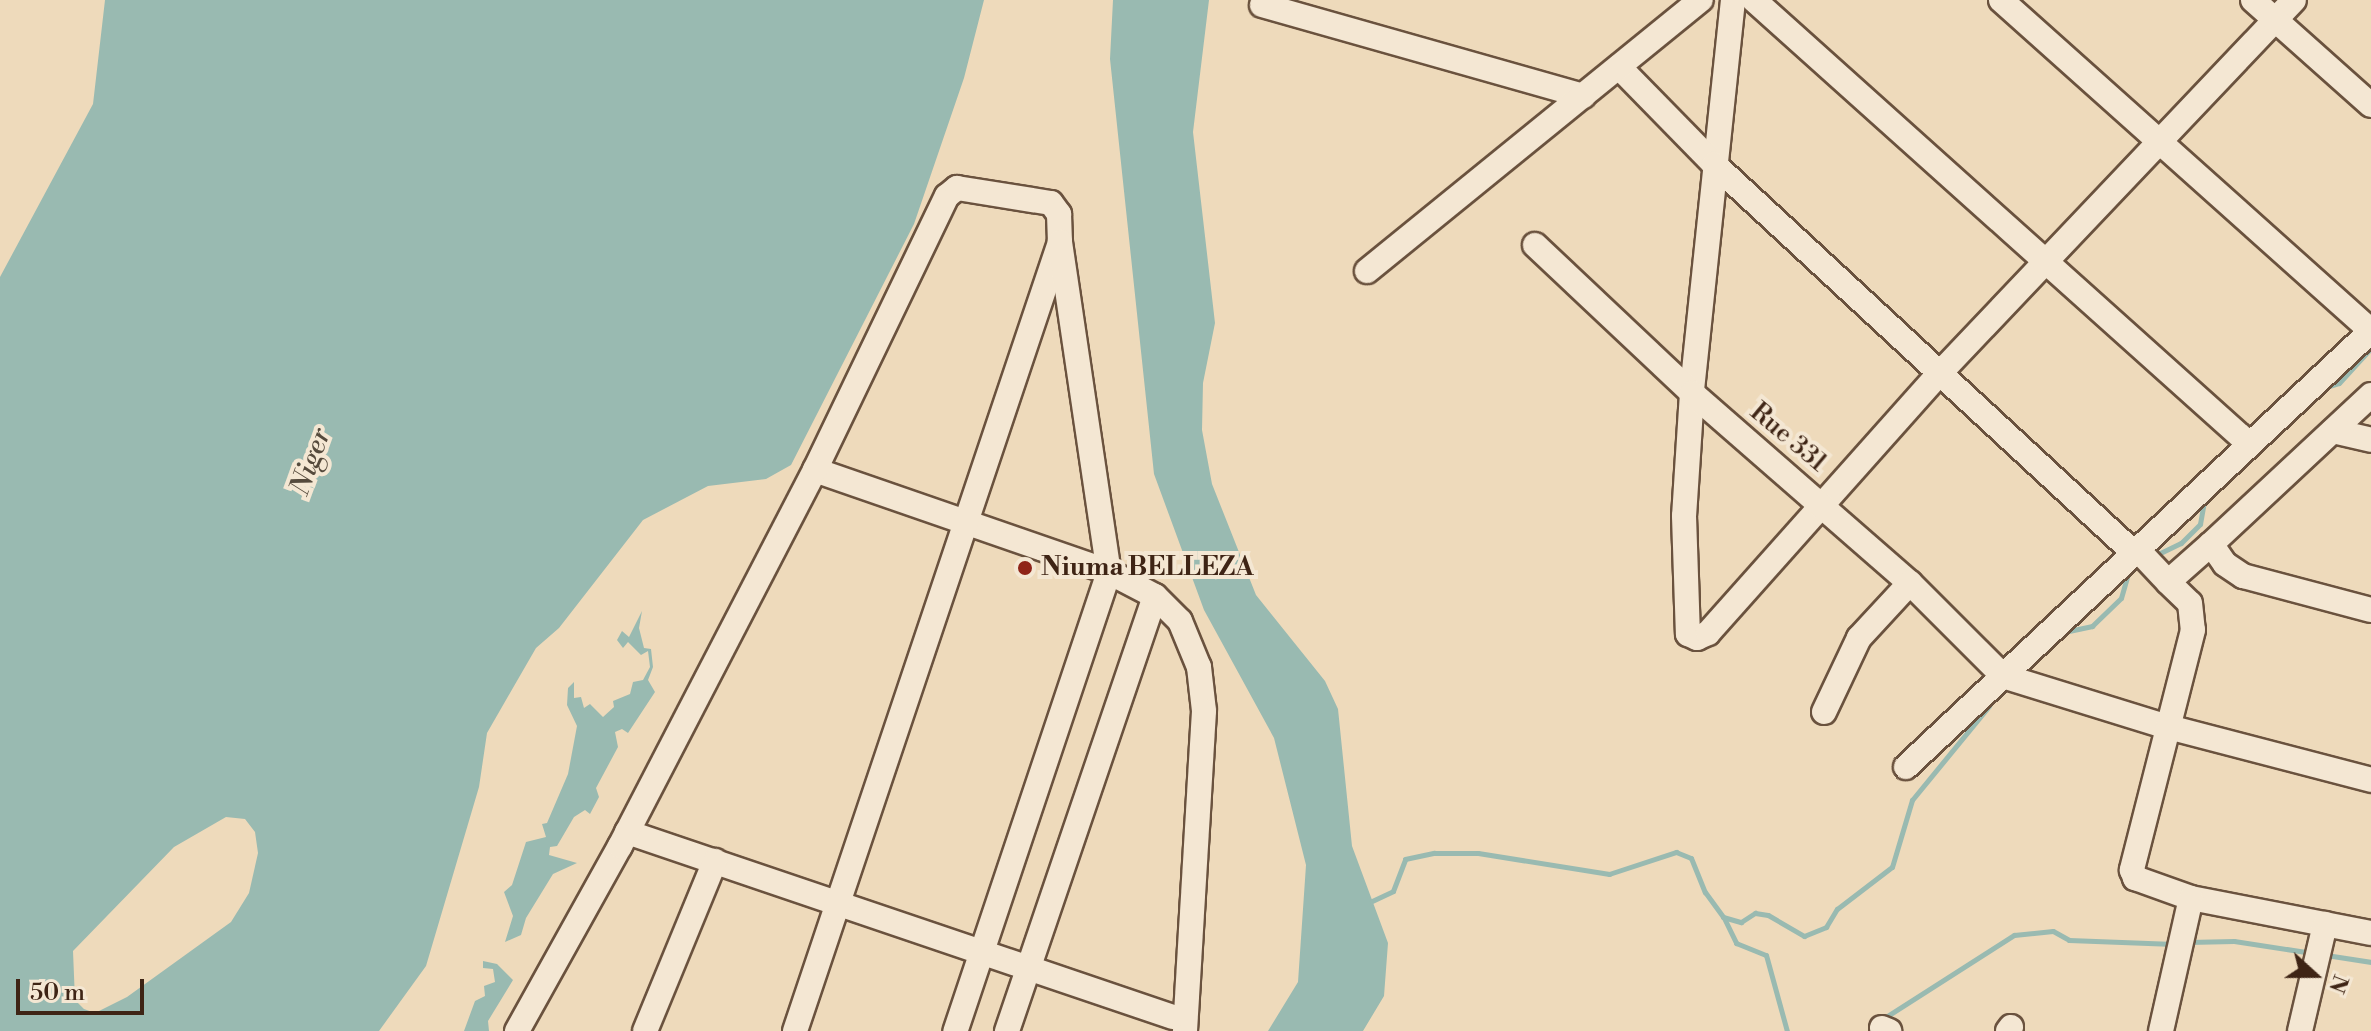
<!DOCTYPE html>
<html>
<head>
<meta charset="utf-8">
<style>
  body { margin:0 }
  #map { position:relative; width:2371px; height:1031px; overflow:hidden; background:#eedabb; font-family:"Libre Bodoni",serif }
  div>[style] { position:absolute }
  .water>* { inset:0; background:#99bab1 }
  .stream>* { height:5px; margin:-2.5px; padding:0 2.5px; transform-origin:2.5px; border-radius:2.5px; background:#99bab1 }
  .roads { filter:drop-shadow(2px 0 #6a523e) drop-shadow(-2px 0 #6a523e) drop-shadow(0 2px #6a523e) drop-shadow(0 -2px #6a523e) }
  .minor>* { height:24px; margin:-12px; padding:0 12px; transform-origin:12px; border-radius:12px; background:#f4e7d3 }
  .dots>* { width:22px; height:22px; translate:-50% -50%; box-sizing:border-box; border:4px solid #f4e7d3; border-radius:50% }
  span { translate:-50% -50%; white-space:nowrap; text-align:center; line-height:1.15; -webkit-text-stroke:8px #f4e7d3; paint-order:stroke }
  .street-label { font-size:26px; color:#3e2415 }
  .poi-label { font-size:26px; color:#3e2415; font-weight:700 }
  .left { translate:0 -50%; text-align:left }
  .water-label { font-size:28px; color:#554a3c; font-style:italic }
  .north { position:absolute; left:2275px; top:935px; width:80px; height:80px; -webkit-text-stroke:6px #f4e7d3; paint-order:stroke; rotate:111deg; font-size:22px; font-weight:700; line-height:32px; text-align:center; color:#3e2415 }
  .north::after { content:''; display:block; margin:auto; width:28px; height:36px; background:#3e2415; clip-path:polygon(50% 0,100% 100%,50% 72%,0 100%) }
  .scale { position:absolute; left:16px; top:979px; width:128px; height:36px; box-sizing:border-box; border:4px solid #3e2415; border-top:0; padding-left:10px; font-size:24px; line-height:28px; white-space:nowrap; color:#3e2415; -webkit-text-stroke:6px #f4e7d3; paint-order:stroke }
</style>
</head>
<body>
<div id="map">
  <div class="water">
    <i style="clip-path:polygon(evenodd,105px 0,984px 0,964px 78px,914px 224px,791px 465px,766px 479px,708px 486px,643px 520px,559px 628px,536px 648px,487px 733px,479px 787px,426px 966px,379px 1031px,0 1031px,0 277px,93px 104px,105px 0,226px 817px,245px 819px,255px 832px,258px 853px,249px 893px,231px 922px,127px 997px,95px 1013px,84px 1009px,75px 1000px,73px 951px,174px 847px,226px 817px)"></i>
    <i style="clip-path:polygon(1113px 0,1209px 0,1193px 132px,1215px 323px,1203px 383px,1202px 430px,1212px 484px,1256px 595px,1325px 681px,1338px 709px,1352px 846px,1388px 943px,1384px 996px,1363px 1031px,1268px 1031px,1298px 982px,1306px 865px,1274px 738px,1204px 610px,1154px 474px,1110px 59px)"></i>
    <i style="clip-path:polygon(642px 611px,639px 628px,644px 648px,651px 649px,653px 667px,648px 680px,655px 692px,628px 733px,622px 729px,615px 732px,618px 747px,596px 788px,599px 797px,590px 814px,585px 810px,574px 817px,557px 846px,550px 847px,549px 855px,577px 863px,553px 874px,526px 918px,521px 935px,505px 942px,513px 916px,504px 892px,512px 885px,526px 842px,546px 837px,542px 824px,547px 823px,568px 774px,577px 726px,567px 705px,568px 688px,574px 682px,574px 698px,581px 697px,584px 708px,590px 704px,603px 717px,614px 707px,613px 701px,630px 694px,633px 682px,643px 680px,650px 667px,648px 651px,641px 655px,628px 642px,623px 648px,617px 640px,622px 631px,629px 637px)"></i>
    <i style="clip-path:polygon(483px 961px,497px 964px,513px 980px,488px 1021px,489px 1031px,464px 1031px,475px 1001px,485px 996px,484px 986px,495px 982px,493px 969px,483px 968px)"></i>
  </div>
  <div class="stream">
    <i style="left:2329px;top:386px;width:10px;rotate:-17deg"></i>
    <i style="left:2339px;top:383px;width:47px;rotate:-47.6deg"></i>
    <i style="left:2152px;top:557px;width:32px;rotate:-26deg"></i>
    <i style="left:2181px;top:543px;width:27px;rotate:-45deg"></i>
    <i style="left:2200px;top:524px;width:23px;rotate:-80deg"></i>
    <i style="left:2064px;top:632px;width:29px;rotate:-12deg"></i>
    <i style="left:2092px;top:626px;width:40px;rotate:-44deg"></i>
    <i style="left:2121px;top:598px;width:25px;rotate:-74deg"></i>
    <i style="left:1372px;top:901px;width:23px;rotate:-25deg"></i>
    <i style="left:1393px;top:891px;width:34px;rotate:-69deg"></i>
    <i style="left:1405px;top:859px;width:30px;rotate:-12deg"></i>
    <i style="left:1434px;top:853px;width:44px"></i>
    <i style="left:1478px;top:853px;width:133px;rotate:9.1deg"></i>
    <i style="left:1609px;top:874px;width:71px;rotate:-18.2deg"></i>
    <i style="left:1676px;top:852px;width:16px;rotate:22deg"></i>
    <i style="left:1691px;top:858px;width:37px;rotate:68deg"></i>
    <i style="left:1705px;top:892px;width:31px;rotate:54deg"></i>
    <i style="left:1723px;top:917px;width:19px;rotate:16deg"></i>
    <i style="left:1741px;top:922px;width:17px;rotate:-33deg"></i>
    <i style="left:1755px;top:913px;width:13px;rotate:9deg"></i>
    <i style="left:1768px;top:915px;width:42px;rotate:30.3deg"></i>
    <i style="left:1804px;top:936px;width:24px;rotate:-22deg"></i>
    <i style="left:1826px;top:927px;width:21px;rotate:-59deg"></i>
    <i style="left:1837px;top:909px;width:69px;rotate:-37.4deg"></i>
    <i style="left:1892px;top:867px;width:70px;rotate:-73.4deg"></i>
    <i style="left:1912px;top:800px;width:122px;rotate:-50.7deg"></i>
    <i style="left:1724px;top:918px;width:28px;rotate:64deg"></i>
    <i style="left:1736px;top:943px;width:32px;rotate:22deg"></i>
    <i style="left:1766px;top:955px;width:79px;rotate:74.6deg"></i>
    <i style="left:2188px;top:942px;width:46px;rotate:-1.2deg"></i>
    <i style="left:2234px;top:941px;width:79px;rotate:8.7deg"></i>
    <i style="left:2326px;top:955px;width:46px;rotate:8.8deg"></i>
    <i style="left:1881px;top:1020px;width:158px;rotate:-32.6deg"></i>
    <i style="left:2014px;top:935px;width:39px;rotate:-6deg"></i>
    <i style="left:2053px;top:931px;width:18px;rotate:29deg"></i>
    <i style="left:2069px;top:940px;width:105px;rotate:2.2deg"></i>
  </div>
  <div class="roads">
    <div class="minor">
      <i style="left:1733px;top:0;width:395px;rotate:96deg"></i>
      <i style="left:1692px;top:393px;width:123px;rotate:93.7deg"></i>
      <i style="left:1684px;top:516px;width:118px;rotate:88.1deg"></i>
      <i style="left:1688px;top:634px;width:10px;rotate:24deg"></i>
      <i style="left:1697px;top:638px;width:12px;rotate:-24deg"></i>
      <i style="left:1708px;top:633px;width:348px;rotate:-48.3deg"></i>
      <i style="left:1940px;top:373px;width:514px;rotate:-46.5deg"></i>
      <i style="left:1754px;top:0;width:662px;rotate:41.88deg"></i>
      <i style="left:2001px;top:0;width:496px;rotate:41.8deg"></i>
      <i style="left:2253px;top:0;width:158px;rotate:41.7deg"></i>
      <i style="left:1262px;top:5px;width:334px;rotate:15.8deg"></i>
      <i style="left:1619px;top:67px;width:136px;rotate:45.6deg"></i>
      <i style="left:1714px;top:164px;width:571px;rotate:42.8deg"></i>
      <i style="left:1535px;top:245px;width:216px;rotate:43.3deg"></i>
      <i style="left:1692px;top:393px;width:289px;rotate:41.1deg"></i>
      <i style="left:1910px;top:583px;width:132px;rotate:45deg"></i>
      <i style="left:2003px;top:676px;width:173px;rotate:17.2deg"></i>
      <i style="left:2168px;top:727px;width:210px;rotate:14.6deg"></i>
      <i style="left:1367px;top:271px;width:430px;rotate:-39.1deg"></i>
      <i style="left:2371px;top:395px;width:219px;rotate:137deg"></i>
      <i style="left:2211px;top:544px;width:24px;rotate:55deg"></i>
      <i style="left:2225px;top:564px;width:22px;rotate:34deg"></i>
      <i style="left:2243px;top:576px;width:132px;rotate:14.9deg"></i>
      <i style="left:2333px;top:431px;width:39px;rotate:13deg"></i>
      <i style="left:815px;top:470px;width:311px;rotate:19.1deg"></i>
      <i style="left:1109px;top:572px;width:52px;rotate:27.6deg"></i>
      <i style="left:1155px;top:596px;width:35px;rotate:45deg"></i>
      <i style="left:1180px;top:621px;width:50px;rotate:67.6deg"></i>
      <i style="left:1199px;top:667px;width:44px;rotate:83.5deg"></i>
      <i style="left:1204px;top:711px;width:321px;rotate:93.4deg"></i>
      <i style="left:2211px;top:544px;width:57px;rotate:138.5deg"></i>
      <i style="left:2168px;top:582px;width:30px;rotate:44deg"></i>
      <i style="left:2190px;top:603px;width:27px;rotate:84deg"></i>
      <i style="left:2193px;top:630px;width:248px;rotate:104.3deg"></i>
      <i style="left:2132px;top:870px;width:9px;rotate:69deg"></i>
      <i style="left:2135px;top:878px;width:59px;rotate:19.7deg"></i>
      <i style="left:2191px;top:898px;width:183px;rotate:11deg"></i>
      <i style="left:2137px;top:549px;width:45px;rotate:46.8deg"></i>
      <i style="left:1824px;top:712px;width:82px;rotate:-64.7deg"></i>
      <i style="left:1859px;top:638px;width:75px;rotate:-47.2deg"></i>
      <i style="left:1906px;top:767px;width:637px;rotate:-43.16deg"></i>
      <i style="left:627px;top:832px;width:576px;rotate:18.72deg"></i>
      <i style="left:1882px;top:1028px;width:8px;rotate:23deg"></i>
      <i style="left:517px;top:1031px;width:212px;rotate:-60.9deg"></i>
      <i style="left:620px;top:846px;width:424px;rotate:-62.6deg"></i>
      <i style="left:815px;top:470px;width:304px;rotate:-64.3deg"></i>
      <i style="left:947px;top:196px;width:13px;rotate:-39deg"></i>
      <i style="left:957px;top:188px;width:95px;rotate:9.1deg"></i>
      <i style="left:1051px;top:203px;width:14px;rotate:54deg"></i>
      <i style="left:1059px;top:214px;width:28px;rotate:88deg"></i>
      <i style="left:645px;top:1031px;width:184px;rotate:-67.6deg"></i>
      <i style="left:795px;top:1031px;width:832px;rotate:-71.43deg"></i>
      <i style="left:1060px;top:242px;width:334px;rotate:81.6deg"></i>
      <i style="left:1109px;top:572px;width:484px;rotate:108.5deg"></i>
      <i style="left:1007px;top:1031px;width:459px;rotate:-71.2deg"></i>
      <i style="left:2008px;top:1031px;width:5px;rotate:-53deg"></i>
      <i style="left:2161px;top:1031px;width:136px;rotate:-77.3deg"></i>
      <i style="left:2300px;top:1031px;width:110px;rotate:-76.8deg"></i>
    </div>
  </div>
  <div class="dots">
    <i style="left:1025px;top:568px;background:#8f2418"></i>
  </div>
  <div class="street-label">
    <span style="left:1788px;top:438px;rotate:40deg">Rue 331</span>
  </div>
  <div class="poi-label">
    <span class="left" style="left:1041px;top:568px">Niuma BELLEZA</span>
  </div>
  <div class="water-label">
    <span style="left:311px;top:462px;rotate:-70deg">Niger</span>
  </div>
  <div class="north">N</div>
  <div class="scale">50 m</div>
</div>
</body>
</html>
